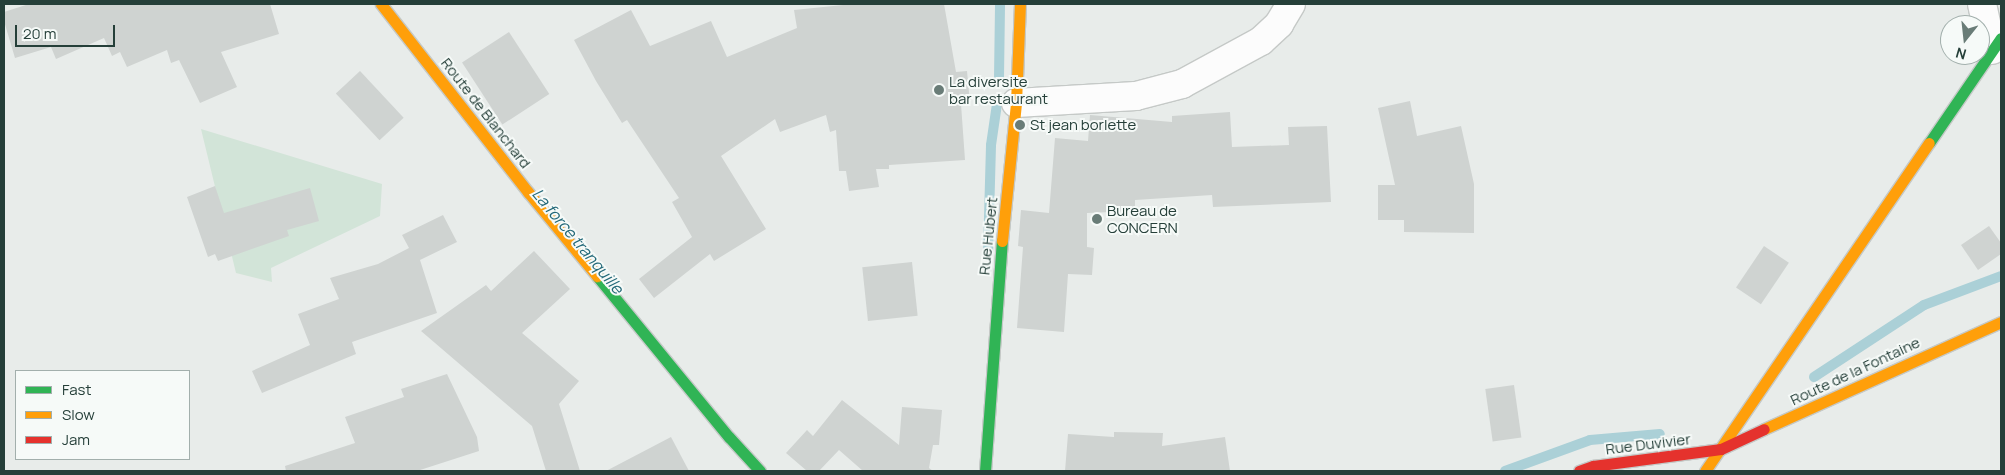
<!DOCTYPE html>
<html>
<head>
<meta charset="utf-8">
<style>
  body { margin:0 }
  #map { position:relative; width:2005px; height:475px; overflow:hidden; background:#e8ecea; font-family:Manrope,sans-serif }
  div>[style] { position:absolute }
  .green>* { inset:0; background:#d2e4d8 }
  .stream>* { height:10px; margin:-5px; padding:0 5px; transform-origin:5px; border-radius:5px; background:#abd0d7 }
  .building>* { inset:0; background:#cfd3d1; transform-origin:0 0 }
  .roads { filter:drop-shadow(1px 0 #c5c9c7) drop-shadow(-1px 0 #c5c9c7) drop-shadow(0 1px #c5c9c7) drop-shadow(0 -1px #c5c9c7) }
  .street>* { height:28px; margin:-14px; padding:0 14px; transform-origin:14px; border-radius:14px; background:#fcfcfc }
  .fast>* { height:11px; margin:-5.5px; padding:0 5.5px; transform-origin:5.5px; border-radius:5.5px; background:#30b455 }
  .slow>* { height:11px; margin:-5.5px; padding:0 5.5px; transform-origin:5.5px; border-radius:5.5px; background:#ff9f0a }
  .jam>* { height:11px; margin:-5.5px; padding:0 5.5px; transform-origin:5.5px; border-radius:5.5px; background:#e5322d }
  .dots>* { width:14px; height:14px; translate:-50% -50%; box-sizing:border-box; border:2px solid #f6faf8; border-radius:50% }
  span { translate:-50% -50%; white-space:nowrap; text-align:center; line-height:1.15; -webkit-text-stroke:4px #f6faf8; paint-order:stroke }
  .poi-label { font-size:15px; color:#253f39 }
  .left { translate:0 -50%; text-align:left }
  .street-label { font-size:15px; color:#253f39 }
  .water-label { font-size:16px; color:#226878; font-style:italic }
  .frame { position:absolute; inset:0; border:5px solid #253f39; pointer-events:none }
  .legend { position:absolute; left:15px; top:370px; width:175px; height:90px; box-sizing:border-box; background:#f6faf8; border:1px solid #a2afac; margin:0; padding:6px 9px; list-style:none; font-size:15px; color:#253f39 }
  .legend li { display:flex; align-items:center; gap:10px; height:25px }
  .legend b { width:25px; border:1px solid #a2afac }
  .north { position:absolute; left:1940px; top:15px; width:50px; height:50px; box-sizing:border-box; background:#f6faf8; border:1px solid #a2afac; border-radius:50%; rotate:196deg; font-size:14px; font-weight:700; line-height:20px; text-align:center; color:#253f39 }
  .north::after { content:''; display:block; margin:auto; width:18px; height:22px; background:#697c77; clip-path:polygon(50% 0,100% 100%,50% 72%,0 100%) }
  .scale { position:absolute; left:15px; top:25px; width:100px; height:22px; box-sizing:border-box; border:2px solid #253f39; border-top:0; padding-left:6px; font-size:15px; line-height:18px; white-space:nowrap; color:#253f39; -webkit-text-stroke:4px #f6faf8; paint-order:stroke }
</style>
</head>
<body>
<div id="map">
  <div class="green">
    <i style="clip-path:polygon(201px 129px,382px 184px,380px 216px,271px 268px,272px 282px,236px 273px)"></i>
  </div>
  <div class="stream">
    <i style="left:999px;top:78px;width:74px;rotate:-89.2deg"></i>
    <i style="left:988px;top:253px;width:108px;rotate:-88.4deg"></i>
    <i style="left:991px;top:145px;width:41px;rotate:-81.7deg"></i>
    <i style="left:1814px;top:377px;width:131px;rotate:-33.2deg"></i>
    <i style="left:1924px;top:305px;width:82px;rotate:-20.6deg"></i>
    <i style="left:1505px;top:471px;width:90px;rotate:-20deg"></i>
    <i style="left:1590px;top:440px;width:70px;rotate:-4.9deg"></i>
  </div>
  <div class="building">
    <i style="clip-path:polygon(29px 4px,270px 4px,279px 34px,221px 52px,237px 87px,200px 103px,179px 60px,171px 63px,167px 50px,127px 67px,120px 52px,112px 56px,104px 38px,56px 59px,51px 47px,15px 58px,4px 21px,4px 12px)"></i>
    <i style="clip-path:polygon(853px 4px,944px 4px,956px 72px,967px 71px,970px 103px,961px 104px,965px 160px,889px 165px,889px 169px,876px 169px,879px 187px,849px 191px,846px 171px,839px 171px,836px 130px,830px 132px,826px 115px,780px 132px,775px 119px,721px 156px,766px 229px,714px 261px,710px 254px,654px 298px,639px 279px,692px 237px,672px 202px,679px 198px,627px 120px,622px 123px,596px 81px,574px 40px,631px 10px,650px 46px,711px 21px,727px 57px,797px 28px,794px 10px)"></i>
    <i style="left:509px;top:32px;width:74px;height:56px;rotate:57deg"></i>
    <i style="left:360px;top:71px;width:64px;height:33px;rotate:47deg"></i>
    <i style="clip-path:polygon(1410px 101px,1417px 136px,1461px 126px,1474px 184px,1474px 233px,1404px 232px,1404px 220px,1378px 220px,1378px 185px,1395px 185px,1378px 108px)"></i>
    <i style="clip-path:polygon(1230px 112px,1232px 147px,1289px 145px,1288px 127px,1327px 126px,1331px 202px,1213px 207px,1212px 195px,1135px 200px,1135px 211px,1087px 213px,1087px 247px,1094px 248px,1092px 275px,1068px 274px,1064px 332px,1017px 328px,1023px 247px,1018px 246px,1021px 210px,1049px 213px,1055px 138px,1088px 141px,1090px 115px,1172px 122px,1172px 116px)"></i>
    <i style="clip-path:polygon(215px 186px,224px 213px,310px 188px,319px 221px,287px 230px,289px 236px,218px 261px,215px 254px,208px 257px,187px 197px)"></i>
    <i style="clip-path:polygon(443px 215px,457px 242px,420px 260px,437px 313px,352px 342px,356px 354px,262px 393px,252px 371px,310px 345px,298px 314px,339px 299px,330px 278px,378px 264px,409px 248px,402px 235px)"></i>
    <i style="clip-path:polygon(1989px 226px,2001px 243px,2001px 254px,1978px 270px,1961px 245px)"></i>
    <i style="left:1764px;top:246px;width:30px;height:50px;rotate:34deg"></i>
    <i style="clip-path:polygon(534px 251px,570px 289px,522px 333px,579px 381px,559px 404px,580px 471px,546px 471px,532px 426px,421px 331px,486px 285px,491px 291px)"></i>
    <i style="left:912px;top:262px;width:54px;height:50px;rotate:84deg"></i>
    <i style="clip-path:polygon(447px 374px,477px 437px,479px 451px,417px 471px,286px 471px,285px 466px,355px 443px,345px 417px,404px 397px,401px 389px)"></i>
    <i style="left:1514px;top:385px;width:53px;height:29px;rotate:82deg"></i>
    <i style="clip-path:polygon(842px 400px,899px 445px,902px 407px,942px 410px,939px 445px,933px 445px,929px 468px,933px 471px,863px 471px,839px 450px,819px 471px,807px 471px,786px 453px,807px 430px,813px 436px)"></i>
    <i style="clip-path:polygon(1114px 432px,1163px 433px,1162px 446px,1225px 437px,1230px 471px,1065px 471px,1068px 434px,1114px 437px)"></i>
    <i style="clip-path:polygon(671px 437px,689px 471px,606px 471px)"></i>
  </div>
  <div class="roads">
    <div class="street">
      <i style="left:1982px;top:4px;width:47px;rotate:77.7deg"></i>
      <i style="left:1016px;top:103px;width:120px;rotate:-3.3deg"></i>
      <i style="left:1136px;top:96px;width:48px;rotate:-14.6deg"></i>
      <i style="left:1182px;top:84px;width:90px;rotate:-28.6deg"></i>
      <i style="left:1261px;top:41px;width:25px;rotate:-43deg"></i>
      <i style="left:1279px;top:24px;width:23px;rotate:-59deg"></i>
    </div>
    <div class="fast">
      <i style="left:1929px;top:143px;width:127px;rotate:-55.6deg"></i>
      <i style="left:597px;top:276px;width:208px;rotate:50.7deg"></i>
      <i style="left:729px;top:437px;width:46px;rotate:47.6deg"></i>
      <i style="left:985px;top:471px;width:231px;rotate:-85.8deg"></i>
    </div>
    <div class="slow">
      <i style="left:381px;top:4px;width:239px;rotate:52deg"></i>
      <i style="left:528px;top:192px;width:109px;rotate:50.6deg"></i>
      <i style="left:1002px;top:241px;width:139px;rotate:-84.2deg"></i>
      <i style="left:1016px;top:103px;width:99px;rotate:-87.7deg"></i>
      <i style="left:1764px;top:429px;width:260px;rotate:-24.3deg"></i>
      <i style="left:1705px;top:471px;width:397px;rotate:-55.7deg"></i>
    </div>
    <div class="jam">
      <i style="left:1579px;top:471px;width:15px;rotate:-20deg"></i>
      <i style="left:1593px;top:466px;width:129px;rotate:-7.6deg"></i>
      <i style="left:1721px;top:449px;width:47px;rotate:-24.9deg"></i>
    </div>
  </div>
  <div class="dots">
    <i style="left:939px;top:90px;background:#697c77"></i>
    <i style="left:1020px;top:125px;background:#697c77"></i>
    <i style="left:1097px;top:219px;background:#697c77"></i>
  </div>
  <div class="poi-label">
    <span class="left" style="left:949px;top:90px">La diversite<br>bar restaurant</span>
    <span class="left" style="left:1030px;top:125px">St jean borlette</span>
    <span class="left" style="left:1107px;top:219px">Bureau de<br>CONCERN</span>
  </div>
  <div class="street-label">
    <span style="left:486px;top:113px;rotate:52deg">Route de Blanchard</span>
    <span style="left:988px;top:236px;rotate:-84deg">Rue Hubert</span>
    <span style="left:1855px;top:371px;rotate:-25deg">Route de la Fontaine</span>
    <span style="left:1648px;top:444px;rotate:-7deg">Rue Duvivier</span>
  </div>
  <div class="water-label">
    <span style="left:578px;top:241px;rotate:50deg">La force tranquille</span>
  </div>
  <div class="frame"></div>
  <ul class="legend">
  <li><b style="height:6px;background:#30b455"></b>Fast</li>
  <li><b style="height:6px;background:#ff9f0a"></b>Slow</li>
  <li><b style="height:6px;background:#e5322d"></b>Jam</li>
  </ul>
  <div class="north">N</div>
  <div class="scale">20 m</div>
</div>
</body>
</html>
